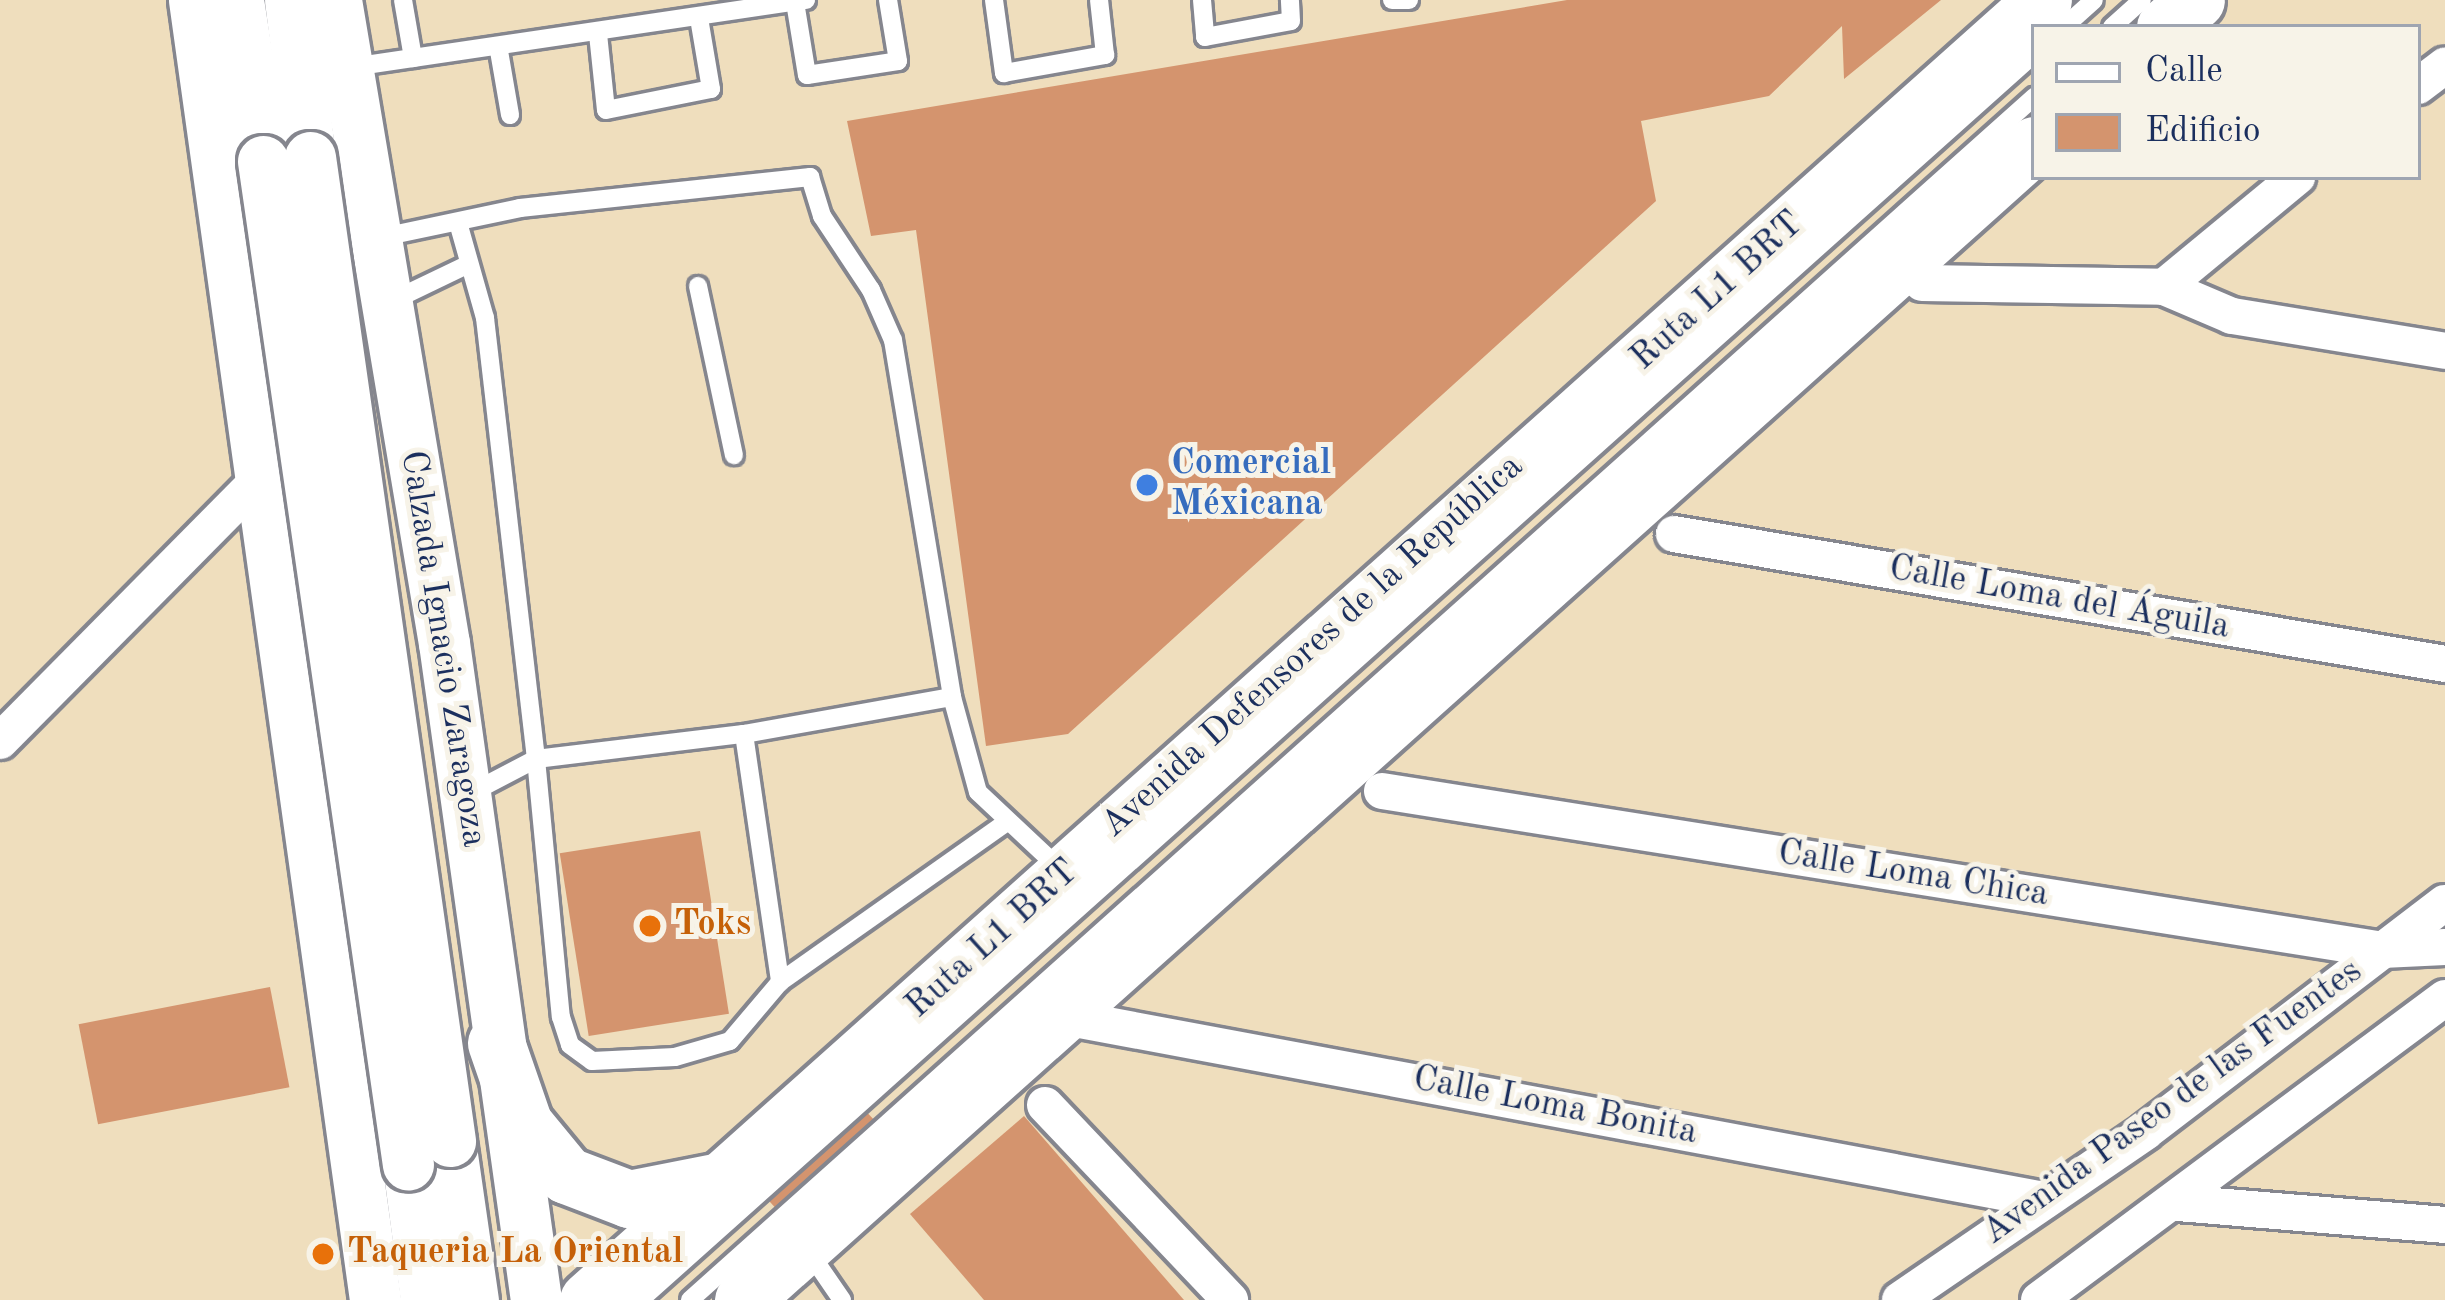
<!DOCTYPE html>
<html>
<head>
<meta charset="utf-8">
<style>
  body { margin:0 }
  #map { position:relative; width:2445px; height:1300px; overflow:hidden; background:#efdebd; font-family:"Old Standard TT",serif }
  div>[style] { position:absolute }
  .building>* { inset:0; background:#d4946e; transform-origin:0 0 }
  .roads { filter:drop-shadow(3px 0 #85868e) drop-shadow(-3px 0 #85868e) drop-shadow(0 3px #85868e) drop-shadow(0 -3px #85868e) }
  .service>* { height:18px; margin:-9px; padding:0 9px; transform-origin:9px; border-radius:9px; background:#fff }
  .minor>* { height:36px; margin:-18px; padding:0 18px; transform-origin:18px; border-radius:18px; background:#fff }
  .secondary>* { height:51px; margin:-25.5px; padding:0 25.5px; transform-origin:25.5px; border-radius:25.5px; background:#fff }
  .primary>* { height:57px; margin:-28.5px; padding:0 28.5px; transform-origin:28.5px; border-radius:28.5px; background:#fff }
  .bridges { filter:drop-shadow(3px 0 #85868e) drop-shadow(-3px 0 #85868e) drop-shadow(0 3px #85868e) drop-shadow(0 -3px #85868e) }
  .secondary-bridge>* { height:51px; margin:-25.5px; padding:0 25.5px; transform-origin:25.5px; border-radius:25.5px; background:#fff }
  .dots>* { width:33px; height:33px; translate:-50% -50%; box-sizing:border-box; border:6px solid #f7f3e8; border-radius:50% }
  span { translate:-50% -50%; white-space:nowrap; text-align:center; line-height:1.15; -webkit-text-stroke:10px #f7f3e8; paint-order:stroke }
  .street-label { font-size:36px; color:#1b2f5e }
  .shop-label { font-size:36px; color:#366cbe; font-weight:700 }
  .left { translate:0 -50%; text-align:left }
  .food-label { font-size:36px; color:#c56008; font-weight:700 }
  .legend { position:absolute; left:2031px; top:24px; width:390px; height:156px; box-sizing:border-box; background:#f7f3e8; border:3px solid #9fa5b1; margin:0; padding:15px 21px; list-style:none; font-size:36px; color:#1b2f5e }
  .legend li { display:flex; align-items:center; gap:24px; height:60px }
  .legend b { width:60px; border:3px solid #9fa5b1 }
</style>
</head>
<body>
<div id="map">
  <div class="building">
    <i style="clip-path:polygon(1567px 0,1941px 0,1844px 79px,1842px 26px,1769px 96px,1641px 121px,1656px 201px,1068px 734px,986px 746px,916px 230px,871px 236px,847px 121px)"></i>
    <i style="left:700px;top:831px;width:185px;height:142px;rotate:81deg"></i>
    <i style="left:270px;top:987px;width:102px;height:195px;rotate:79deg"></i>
    <i style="left:861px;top:1106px;width:21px;height:132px;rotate:47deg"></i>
    <i style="clip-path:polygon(1024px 1116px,1184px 1300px,984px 1300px,910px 1214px)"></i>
  </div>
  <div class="roads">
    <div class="service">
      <i style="left:403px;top:0;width:59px;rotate:80.2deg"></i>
      <i style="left:994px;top:0;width:74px;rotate:82.2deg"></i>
      <i style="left:1004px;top:73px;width:103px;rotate:-10.1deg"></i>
      <i style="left:1105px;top:55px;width:55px;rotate:-96.2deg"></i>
      <i style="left:1202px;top:0;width:37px;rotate:85deg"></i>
      <i style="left:1205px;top:37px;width:87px;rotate:-10.5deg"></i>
      <i style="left:1291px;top:21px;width:21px;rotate:-93deg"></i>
      <i style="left:1392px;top:0;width:17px"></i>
      <i style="left:795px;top:2px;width:74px;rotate:80.7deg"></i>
      <i style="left:807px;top:75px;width:92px;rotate:-8.7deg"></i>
      <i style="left:898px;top:61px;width:62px;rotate:-99.3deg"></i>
      <i style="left:2064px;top:27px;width:40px;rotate:-42deg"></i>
      <i style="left:2112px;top:27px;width:40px;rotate:-42deg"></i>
      <i style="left:598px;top:34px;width:76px;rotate:84deg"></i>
      <i style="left:606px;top:110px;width:107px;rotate:-11.3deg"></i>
      <i style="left:711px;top:89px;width:72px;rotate:-99.6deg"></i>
      <i style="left:499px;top:51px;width:65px;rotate:80.2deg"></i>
      <i style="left:352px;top:67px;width:459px;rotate:-8.4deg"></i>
      <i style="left:459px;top:226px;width:96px;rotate:74.2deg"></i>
      <i style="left:485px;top:318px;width:444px;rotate:83.4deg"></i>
      <i style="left:536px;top:759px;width:209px;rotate:-6.9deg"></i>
      <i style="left:744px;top:734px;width:211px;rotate:-10.1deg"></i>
      <i style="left:378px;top:238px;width:145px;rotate:-11.9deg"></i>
      <i style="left:520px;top:208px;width:292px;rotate:-6.1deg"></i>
      <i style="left:810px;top:177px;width:41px;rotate:72.9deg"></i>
      <i style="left:822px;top:216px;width:89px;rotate:56.5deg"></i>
      <i style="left:871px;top:290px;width:55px;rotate:66.3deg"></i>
      <i style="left:893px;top:340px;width:362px;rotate:80.6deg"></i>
      <i style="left:952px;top:697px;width:98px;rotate:74.7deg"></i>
      <i style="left:978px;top:792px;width:114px;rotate:43.2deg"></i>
      <i style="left:698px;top:286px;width:173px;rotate:78deg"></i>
      <i style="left:392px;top:301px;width:85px;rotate:-25.7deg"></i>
      <i style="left:744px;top:734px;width:251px;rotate:81.7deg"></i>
      <i style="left:469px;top:794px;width:76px;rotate:-27.6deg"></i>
      <i style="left:536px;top:759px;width:259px;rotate:84.5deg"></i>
      <i style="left:561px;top:1017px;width:29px;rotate:72deg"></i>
      <i style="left:570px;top:1045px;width:27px;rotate:36deg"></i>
      <i style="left:592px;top:1061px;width:83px;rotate:-2.8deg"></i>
      <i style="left:675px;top:1057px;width:57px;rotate:-16.2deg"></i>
      <i style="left:730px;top:1041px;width:77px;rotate:-49.7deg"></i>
      <i style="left:780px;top:982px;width:274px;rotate:-35.2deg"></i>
      <i style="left:807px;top:1249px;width:62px;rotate:55.5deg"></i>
      <i style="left:640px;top:1300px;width:1870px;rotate:-41.79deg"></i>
      <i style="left:690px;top:1300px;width:1804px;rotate:-41.83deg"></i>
    </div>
    <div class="minor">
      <i style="left:2418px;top:86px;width:34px;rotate:-37deg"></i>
      <i style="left:1922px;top:283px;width:242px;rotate:0.9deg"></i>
      <i style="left:2164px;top:287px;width:74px;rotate:23.1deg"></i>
      <i style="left:2232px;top:316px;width:216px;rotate:9.3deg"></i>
      <i style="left:2164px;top:287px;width:173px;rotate:-39.6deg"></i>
      <i style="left:1674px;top:534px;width:782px;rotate:9.57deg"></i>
      <i style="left:0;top:741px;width:374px;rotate:-45.3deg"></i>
      <i style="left:1382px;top:791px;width:1013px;rotate:9.03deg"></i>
      <i style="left:2382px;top:950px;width:63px;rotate:-2.7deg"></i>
      <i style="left:1064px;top:1017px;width:998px;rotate:10.57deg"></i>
      <i style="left:1045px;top:1105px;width:269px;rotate:46.5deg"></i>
      <i style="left:2178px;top:1203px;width:268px;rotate:4.7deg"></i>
      <i style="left:1900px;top:1300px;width:297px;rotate:-34.4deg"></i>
      <i style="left:2145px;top:1132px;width:377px;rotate:-37.4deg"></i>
      <i style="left:2039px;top:1300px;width:506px;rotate:-36.64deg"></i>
    </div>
    <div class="secondary">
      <i style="left:194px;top:0;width:1313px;rotate:82.07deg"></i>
      <i style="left:238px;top:0;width:163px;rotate:81.2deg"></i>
      <i style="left:290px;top:0;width:158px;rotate:82.7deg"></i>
      <i style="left:336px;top:0;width:652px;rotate:80.47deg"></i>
      <i style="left:444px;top:643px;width:663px;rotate:82.03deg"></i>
      <i style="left:450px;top:1141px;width:161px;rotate:81.8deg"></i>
      <i style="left:408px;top:1165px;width:136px;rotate:82.4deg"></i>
    </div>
    <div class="primary">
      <i style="left:2165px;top:27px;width:41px;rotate:-41.1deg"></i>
      <i style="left:496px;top:1043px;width:86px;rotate:70.9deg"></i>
      <i style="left:524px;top:1124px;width:66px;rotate:50.5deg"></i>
      <i style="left:566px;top:1175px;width:67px;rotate:20.9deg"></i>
      <i style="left:629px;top:1199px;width:88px;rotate:-11.2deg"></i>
      <i style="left:588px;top:1300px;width:1951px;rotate:-41.78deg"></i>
      <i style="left:743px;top:1300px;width:1732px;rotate:-41.82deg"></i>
    </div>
  </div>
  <div class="bridges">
    <div class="secondary-bridge">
      <i style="left:310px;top:157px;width:994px;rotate:81.9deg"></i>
      <i style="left:263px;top:161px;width:1014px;rotate:81.78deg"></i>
    </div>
  </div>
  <div class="dots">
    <i style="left:1147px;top:485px;background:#3f7fe0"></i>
    <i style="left:650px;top:926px;background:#e8710a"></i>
    <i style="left:323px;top:1254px;background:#e8710a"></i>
  </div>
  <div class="street-label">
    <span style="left:1718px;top:292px;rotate:-42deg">Ruta L1 BRT</span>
    <span style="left:2059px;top:599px;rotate:10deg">Calle Loma del Águila</span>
    <span style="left:1313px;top:647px;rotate:-42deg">Avenida Defensores de la República</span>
    <span style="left:442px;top:649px;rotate:81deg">Calzada Ignacio Zaragoza</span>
    <span style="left:1913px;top:875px;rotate:9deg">Calle Loma Chica</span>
    <span style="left:993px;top:940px;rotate:-42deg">Ruta L1 BRT</span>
    <span style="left:2173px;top:1103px;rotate:-36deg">Avenida Paseo de las Fuentes</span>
    <span style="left:1555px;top:1107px;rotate:11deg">Calle Loma Bonita</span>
  </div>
  <div class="shop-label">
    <span class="left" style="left:1171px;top:485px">Comercial<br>Méxicana</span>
  </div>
  <div class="food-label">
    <span class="left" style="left:674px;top:926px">Toks</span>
    <span class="left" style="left:347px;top:1254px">Taqueria La Oriental</span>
  </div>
  <ul class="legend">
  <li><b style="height:15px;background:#fff"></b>Calle</li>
  <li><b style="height:33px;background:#d4946e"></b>Edificio</li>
  </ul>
</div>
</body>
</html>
